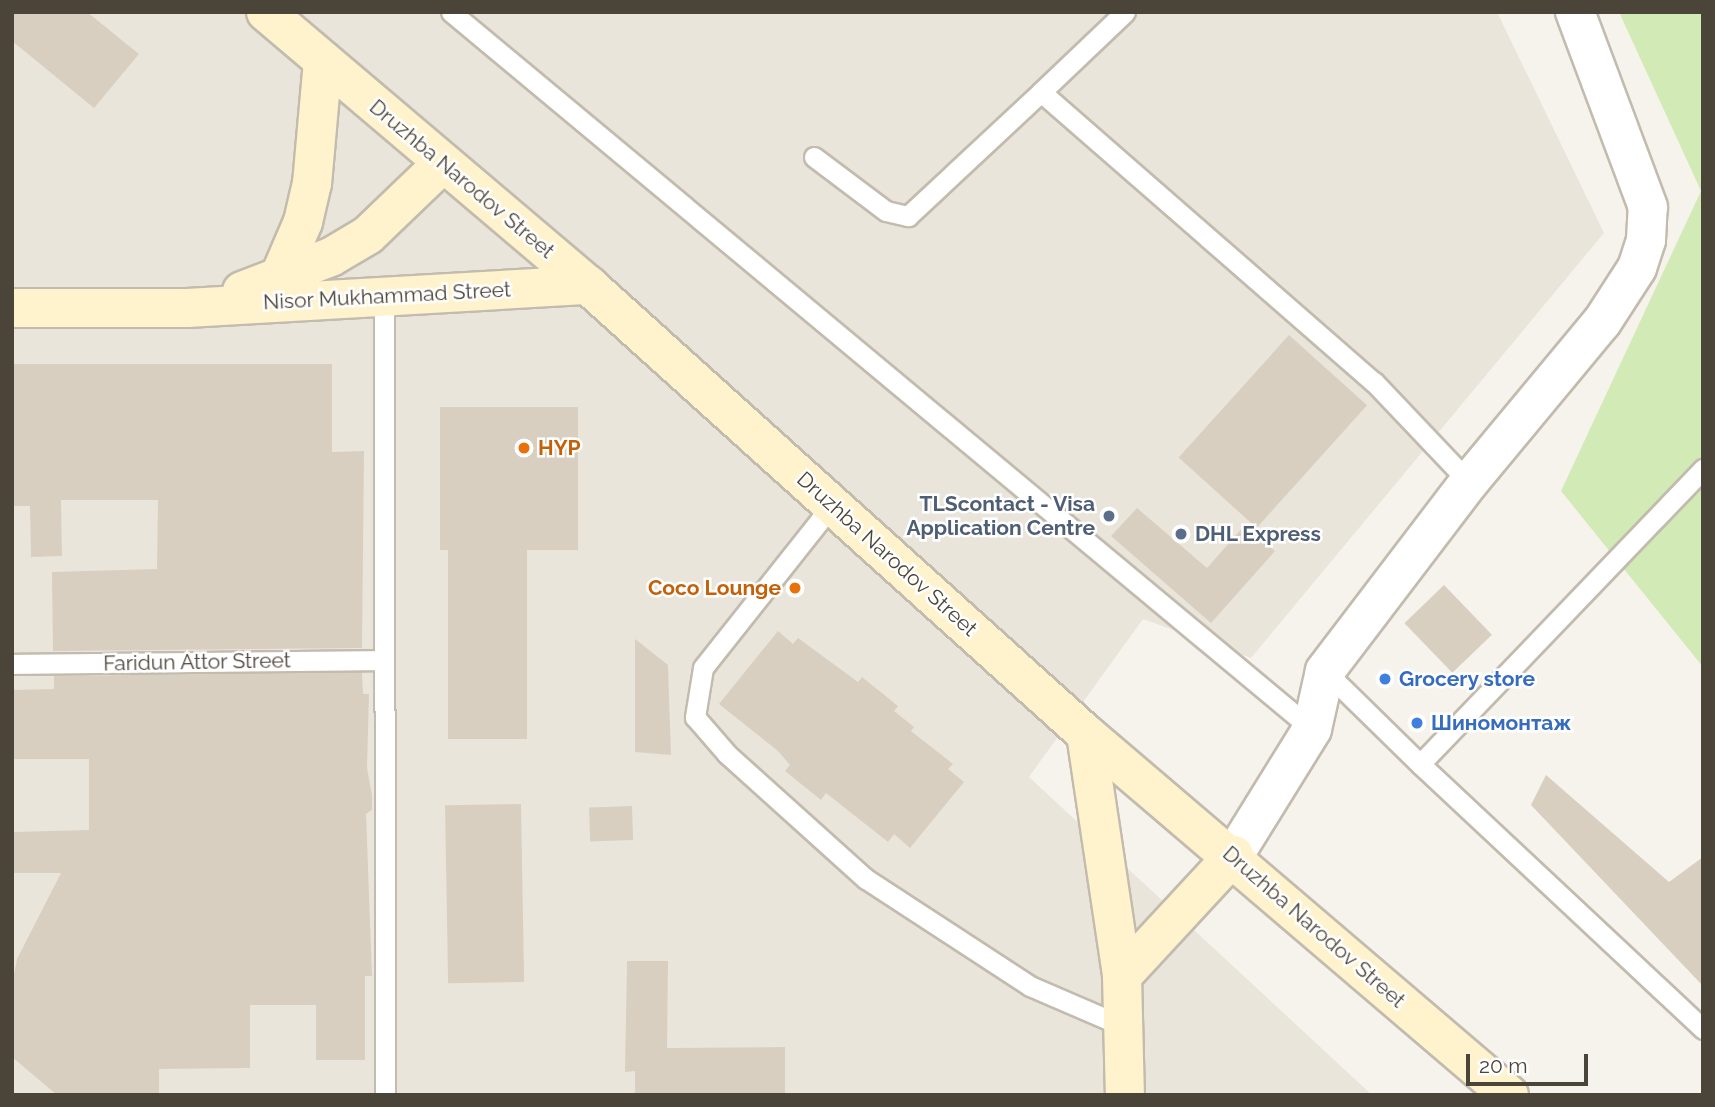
<!DOCTYPE html>
<html>
<head>
<meta charset="utf-8">
<style>
  body { margin:0 }
  #map { position:relative; width:1715px; height:1107px; overflow:hidden; background:#f6f3ec; font-family:Raleway,sans-serif }
  div>[style] { position:absolute }
  .residential>* { inset:0; background:#eae5da }
  .green>* { inset:0; background:#d2eab5 }
  .building>* { inset:0; background:#d8cfc1; transform-origin:0 0 }
  .roads { filter:drop-shadow(2px 0 #c2bbae) drop-shadow(-2px 0 #c2bbae) drop-shadow(0 2px #c2bbae) drop-shadow(0 -2px #c2bbae) }
  .lane>* { height:19px; margin:-9.5px; padding:0 9.5px; transform-origin:9.5px; border-radius:9.5px; background:#fff }
  .street>* { height:38px; margin:-19px; padding:0 19px; transform-origin:19px; border-radius:19px; background:#fff }
  .secondary>* { height:38px; margin:-19px; padding:0 19px; transform-origin:19px; border-radius:19px; background:#fff3cd }
  .dots>* { width:19px; height:19px; translate:-50% -50%; box-sizing:border-box; border:4px solid #fff; border-radius:50% }
  span { translate:-50% -50%; white-space:nowrap; text-align:center; line-height:1.15; -webkit-text-stroke:5px #fff; paint-order:stroke }
  .street-label { font-size:21px; color:#4b4439 }
  .food-label { font-size:21px; color:#c56008; font-weight:700 }
  .left { translate:0 -50%; text-align:left }
  .right { translate:-100% -50%; text-align:right }
  .service-label { font-size:21px; color:#4e5e75; font-weight:700 }
  .shop-label { font-size:21px; color:#366cbe; font-weight:700 }
  .frame { position:absolute; inset:0; border:14px solid #4b4439; pointer-events:none }
  .scale { position:absolute; left:1466px; top:1054px; width:122px; height:32px; box-sizing:border-box; border:4px solid #4b4439; border-top:0; padding-left:9px; font-size:21px; line-height:24px; white-space:nowrap; color:#4b4439; -webkit-text-stroke:5px #fff; paint-order:stroke }
</style>
</head>
<body>
<div id="map">
  <div class="residential">
    <i style="clip-path:polygon(12px 12px,1497px 12px,1604px 233px,1251px 658px,1143px 619px,1029px 777px,1372px 1095px,12px 1095px)"></i>
  </div>
  <div class="green">
    <i style="clip-path:polygon(1619px 12px,1703px 12px,1703px 667px,1561px 491px,1701px 191px)"></i>
  </div>
  <div class="building">
    <i style="clip-path:polygon(12px 12px,87px 12px,139px 54px,94px 108px,12px 41px)"></i>
    <i style="left:1289px;top:335px;width:105px;height:165px;rotate:42deg"></i>
    <i style="clip-path:polygon(12px 364px,332px 364px,332px 452px,364px 451px,362px 648px,53px 651px,52px 572px,157px 569px,158px 500px,61px 500px,62px 556px,31px 557px,30px 506px,12px 506px)"></i>
    <i style="clip-path:polygon(440px 407px,578px 407px,578px 550px,527px 550px,527px 739px,448px 739px,448px 550px,440px 550px)"></i>
    <i style="clip-path:polygon(1137px 508px,1207px 568px,1245px 525px,1275px 551px,1211px 623px,1111px 536px)"></i>
    <i style="left:1444px;top:585px;width:69px;height:55px;rotate:46deg"></i>
    <i style="clip-path:polygon(778px 631px,793px 644px,798px 638px,858px 682px,862px 677px,898px 706px,894px 711px,914px 727px,911px 731px,953px 764px,948px 769px,964px 782px,910px 848px,894px 834px,888px 842px,826px 793px,821px 800px,785px 771px,790px 765px,778px 751px,719px 704px)"></i>
    <i style="clip-path:polygon(635px 639px,668px 665px,671px 755px,635px 752px)"></i>
    <i style="clip-path:polygon(362px 672px,363px 694px,369px 694px,367px 768px,372px 795px,372px 810px,366px 814px,372px 976px,365px 976px,365px 1060px,316px 1060px,316px 1005px,250px 1005px,250px 1068px,159px 1069px,159px 1095px,57px 1095px,12px 1057px,12px 985px,17px 959px,61px 873px,12px 873px,12px 832px,89px 830px,89px 759px,12px 759px,12px 690px,54px 689px,54px 676px)"></i>
    <i style="clip-path:polygon(1546px 775px,1669px 882px,1703px 857px,1703px 986px,1531px 805px)"></i>
    <i style="left:521px;top:804px;width:178px;height:76px;rotate:89deg"></i>
    <i style="left:632px;top:806px;width:34px;height:43px;rotate:88deg"></i>
    <i style="clip-path:polygon(627px 961px,668px 961px,667px 1048px,785px 1047px,785px 1095px,635px 1095px,635px 1071px,625px 1072px)"></i>
  </div>
  <div class="roads">
    <div class="lane">
      <i style="left:451px;top:12px;width:1120px;rotate:39.79deg"></i>
      <i style="left:1041px;top:92px;width:116px;rotate:-43.6deg"></i>
      <i style="left:814px;top:157px;width:90px;rotate:36.9deg"></i>
      <i style="left:886px;top:211px;width:23px;rotate:13deg"></i>
      <i style="left:908px;top:216px;width:182px;rotate:-43deg"></i>
      <i style="left:1041px;top:92px;width:442px;rotate:41.1deg"></i>
      <i style="left:1374px;top:382px;width:138px;rotate:46.5deg"></i>
      <i style="left:384px;top:297px;width:798px;rotate:89.93deg"></i>
      <i style="left:832px;top:505px;width:208px;rotate:128.4deg"></i>
      <i style="left:703px;top:668px;width:50px;rotate:99.3deg"></i>
      <i style="left:695px;top:717px;width:49px;rotate:49.1deg"></i>
      <i style="left:727px;top:754px;width:187px;rotate:42deg"></i>
      <i style="left:866px;top:879px;width:196px;rotate:33.1deg"></i>
      <i style="left:1030px;top:986px;width:101px;rotate:23.3deg"></i>
      <i style="left:12px;top:664px;width:370px;rotate:-0.6deg"></i>
      <i style="left:1325px;top:671px;width:133px;rotate:44.4deg"></i>
      <i style="left:1420px;top:764px;width:409px;rotate:-46.2deg"></i>
      <i style="left:1420px;top:764px;width:388px;rotate:43.1deg"></i>
    </div>
    <div class="street">
      <i style="left:1234px;top:855px;width:148px;rotate:-58.2deg"></i>
      <i style="left:1312px;top:729px;width:59px;rotate:-77.4deg"></i>
      <i style="left:1325px;top:671px;width:238px;rotate:-52.7deg"></i>
      <i style="left:1469px;top:482px;width:208px;rotate:-50.3deg"></i>
      <i style="left:1602px;top:322px;width:64px;rotate:-57.1deg"></i>
      <i style="left:1637px;top:268px;width:29px;rotate:-72deg"></i>
      <i style="left:1646px;top:240px;width:33px;rotate:-87deg"></i>
      <i style="left:1648px;top:207px;width:208px;rotate:-110.5deg"></i>
    </div>
    <div class="secondary">
      <i style="left:266px;top:12px;width:422px;rotate:40.3deg"></i>
      <i style="left:588px;top:285px;width:671px;rotate:42.04deg"></i>
      <i style="left:1086px;top:734px;width:556px;rotate:40.48deg"></i>
      <i style="left:278px;top:280px;width:63px;rotate:-66.7deg"></i>
      <i style="left:303px;top:222px;width:39px;rotate:-77deg"></i>
      <i style="left:312px;top:184px;width:124px;rotate:-84.9deg"></i>
      <i style="left:242px;top:291px;width:95px;rotate:-20.9deg"></i>
      <i style="left:331px;top:257px;width:43px;rotate:-30.7deg"></i>
      <i style="left:368px;top:235px;width:104px;rotate:-43.8deg"></i>
      <i style="left:12px;top:308px;width:175px"></i>
      <i style="left:187px;top:308px;width:402px;rotate:-3.3deg"></i>
      <i style="left:1086px;top:734px;width:245px;rotate:81.5deg"></i>
      <i style="left:1122px;top:976px;width:119px;rotate:88.6deg"></i>
      <i style="left:1122px;top:976px;width:165px;rotate:-47.2deg"></i>
    </div>
  </div>
  <div class="dots">
    <i style="left:524px;top:448px;background:#e8710a"></i>
    <i style="left:1109px;top:516px;background:#5c6f8a"></i>
    <i style="left:1181px;top:534px;background:#5c6f8a"></i>
    <i style="left:795px;top:588px;background:#e8710a"></i>
    <i style="left:1385px;top:679px;background:#3f7fe0"></i>
    <i style="left:1417px;top:723px;background:#3f7fe0"></i>
  </div>
  <div class="street-label">
    <span style="left:462px;top:179px;rotate:40deg">Druzhba Narodov Street</span>
    <span style="left:387px;top:296px;rotate:-3deg">Nisor Mukhammad Street</span>
    <span style="left:887px;top:554px;rotate:42deg">Druzhba Narodov Street</span>
    <span style="left:197px;top:662px;rotate:-1deg">Faridun Attor Street</span>
    <span style="left:1314px;top:927px;rotate:41deg">Druzhba Narodov Street</span>
  </div>
  <div class="food-label">
    <span class="left" style="left:538px;top:448px">HYP</span>
    <span class="right" style="left:781px;top:588px">Coco Lounge</span>
  </div>
  <div class="service-label">
    <span class="right" style="left:1095px;top:516px">TLScontact - Visa<br>Application Centre</span>
    <span class="left" style="left:1195px;top:534px">DHL Express</span>
  </div>
  <div class="shop-label">
    <span class="left" style="left:1399px;top:679px">Grocery store</span>
    <span class="left" style="left:1431px;top:723px">Шиномонтаж</span>
  </div>
  <div class="frame"></div>
  <div class="scale">20 m</div>
</div>
</body>
</html>
